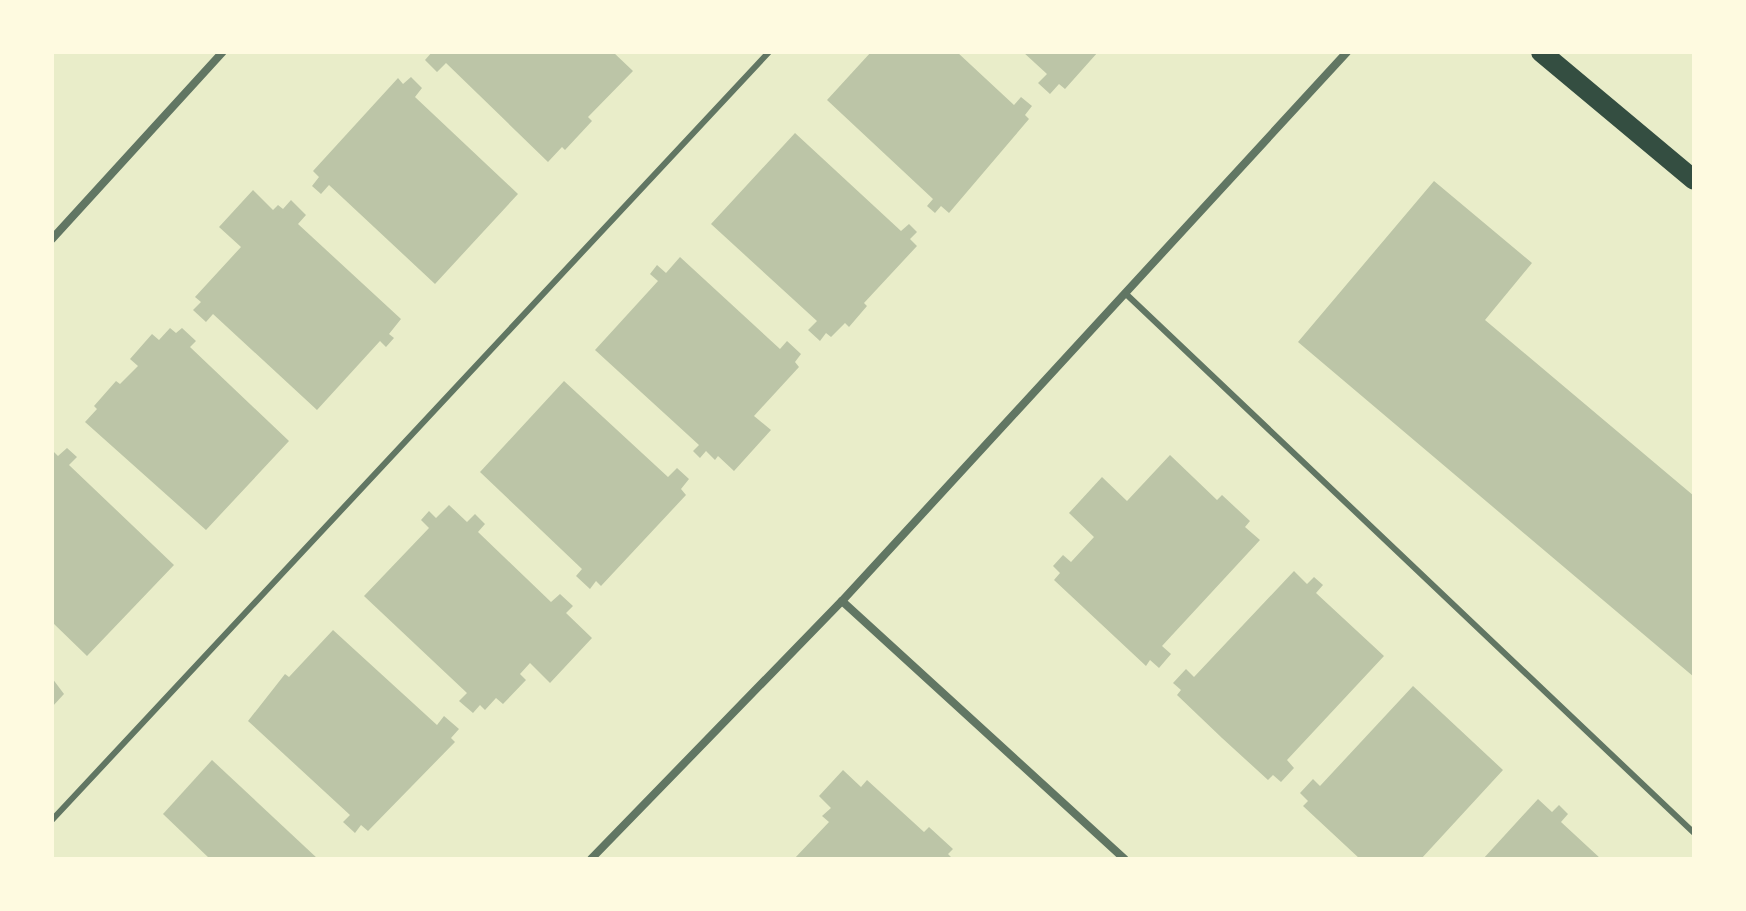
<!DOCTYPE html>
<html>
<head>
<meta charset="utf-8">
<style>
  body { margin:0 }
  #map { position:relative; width:1746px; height:911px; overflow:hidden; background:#e9edc9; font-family:"Golos Text",sans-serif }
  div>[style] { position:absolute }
  .building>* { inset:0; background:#bcc5a7 }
  .service>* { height:6px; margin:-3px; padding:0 3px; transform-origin:3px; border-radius:3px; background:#617663 }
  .minor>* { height:8px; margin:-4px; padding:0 4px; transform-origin:4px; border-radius:4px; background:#617663 }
  .primary>* { height:20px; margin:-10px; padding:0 10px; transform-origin:10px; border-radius:10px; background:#344e41 }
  span { translate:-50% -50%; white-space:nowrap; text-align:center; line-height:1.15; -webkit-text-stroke:6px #fefae0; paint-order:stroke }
  .frame { position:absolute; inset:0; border:54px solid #fefae0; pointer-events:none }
</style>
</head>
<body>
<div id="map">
  <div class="building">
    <i style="clip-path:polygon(432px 52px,613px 52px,633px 71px,588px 117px,592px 121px,565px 150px,562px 147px,548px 162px,446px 63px,437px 72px,425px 60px)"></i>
    <i style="clip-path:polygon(871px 52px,957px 52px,1014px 105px,1021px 97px,1032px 106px,1025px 115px,1029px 119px,949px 213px,941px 206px,935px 213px,927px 206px,933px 199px,827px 100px)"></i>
    <i style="clip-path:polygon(1023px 52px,1098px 52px,1065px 89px,1059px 84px,1050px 94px,1038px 83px,1047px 74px)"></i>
    <i style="clip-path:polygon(411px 77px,422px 88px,415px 97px,518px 194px,435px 284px,329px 185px,321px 194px,312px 186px,319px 177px,313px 171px,398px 78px,403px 84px)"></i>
    <i style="clip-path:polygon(795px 133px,901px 231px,909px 224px,917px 232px,910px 239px,917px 246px,864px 303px,867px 306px,849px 327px,845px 323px,831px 337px,826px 333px,820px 341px,808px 330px,817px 321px,711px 224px)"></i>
    <i style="clip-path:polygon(1434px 181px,1532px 263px,1485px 320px,1694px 496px,1694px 677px,1298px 342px)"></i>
    <i style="clip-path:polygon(253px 190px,273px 210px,278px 205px,283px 209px,291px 200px,306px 215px,298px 224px,401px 319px,389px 334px,394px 338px,386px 347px,380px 341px,317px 410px,213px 314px,206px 322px,193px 310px,201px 302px,195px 297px,241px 247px,219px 227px)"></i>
    <i style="clip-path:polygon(680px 257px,780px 349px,787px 341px,801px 354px,795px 362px,799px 367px,754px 416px,771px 430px,734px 471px,718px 456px,715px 460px,706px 451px,700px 458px,693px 451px,699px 445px,595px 350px,658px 281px,650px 274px,657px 265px,666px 273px)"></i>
    <i style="clip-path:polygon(170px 328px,176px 333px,182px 328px,196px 341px,190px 347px,289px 441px,206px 530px,85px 422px,97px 409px,94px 406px,116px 381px,120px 384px,138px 366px,130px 359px,152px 334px,159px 340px)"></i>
    <i style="clip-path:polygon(564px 381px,668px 477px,677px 468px,689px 479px,681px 489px,686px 495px,601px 586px,596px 581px,590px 589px,576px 576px,582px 569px,480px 472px)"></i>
    <i style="clip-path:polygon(67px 448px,77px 457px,69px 465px,174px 565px,87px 656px,52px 622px,52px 450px,58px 456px)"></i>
    <i style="clip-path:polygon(1170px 455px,1217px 500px,1222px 495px,1250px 521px,1245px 527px,1260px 540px,1162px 646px,1171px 654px,1159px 668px,1150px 660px,1146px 666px,1054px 580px,1060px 573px,1053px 566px,1063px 555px,1071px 562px,1094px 537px,1069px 513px,1102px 477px,1127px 501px)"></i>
    <i style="clip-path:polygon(449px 505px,467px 522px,475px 514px,485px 524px,478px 532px,551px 602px,560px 594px,573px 606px,566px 613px,592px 638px,550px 683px,530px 663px,520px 674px,526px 680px,503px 704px,496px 698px,485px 710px,480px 705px,473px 713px,459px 701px,467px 693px,364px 596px,429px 528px,421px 520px,429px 511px,436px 518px)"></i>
    <i style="clip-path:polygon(1294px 571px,1307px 584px,1314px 577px,1323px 585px,1316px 593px,1384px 656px,1287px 760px,1294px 768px,1281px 782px,1273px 775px,1268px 780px,1222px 738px,1177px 695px,1181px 690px,1173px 683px,1186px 669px,1194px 677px)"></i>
    <i style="clip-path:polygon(333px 630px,437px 725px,444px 716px,459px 729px,451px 738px,455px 742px,368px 831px,361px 825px,355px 833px,343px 822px,350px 815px,248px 721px,285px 674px,289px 677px)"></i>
    <i style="clip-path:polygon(52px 678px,64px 694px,52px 707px)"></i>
    <i style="clip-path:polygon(1413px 686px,1503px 770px,1421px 859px,1360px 859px,1303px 806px,1308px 801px,1300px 793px,1313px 779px,1320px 786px)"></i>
    <i style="clip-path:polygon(212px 760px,318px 859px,210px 859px,163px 814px)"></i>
    <i style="clip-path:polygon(843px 770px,861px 787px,867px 780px,924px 832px,929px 827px,953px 849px,948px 854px,953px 859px,794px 859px,829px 822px,822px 816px,831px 808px,819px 796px)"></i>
    <i style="clip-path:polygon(1538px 799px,1552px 812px,1559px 805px,1568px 814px,1561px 822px,1601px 859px,1483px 859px)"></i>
  </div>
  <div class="service">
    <i style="left:1125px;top:293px;width:784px;rotate:43.5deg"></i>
    <i style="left:52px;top:820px;width:1051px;rotate:-46.97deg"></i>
  </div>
  <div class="minor">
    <i style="left:52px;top:239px;width:253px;rotate:-47.6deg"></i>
    <i style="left:842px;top:601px;width:383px;rotate:42.4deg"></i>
    <i style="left:591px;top:859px;width:360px;rotate:-45.8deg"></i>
    <i style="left:842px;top:601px;width:746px;rotate:-47.39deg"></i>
  </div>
  <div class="primary">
    <i style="left:1541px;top:52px;width:199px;rotate:39.9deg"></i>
  </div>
  <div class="frame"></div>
</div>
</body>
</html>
